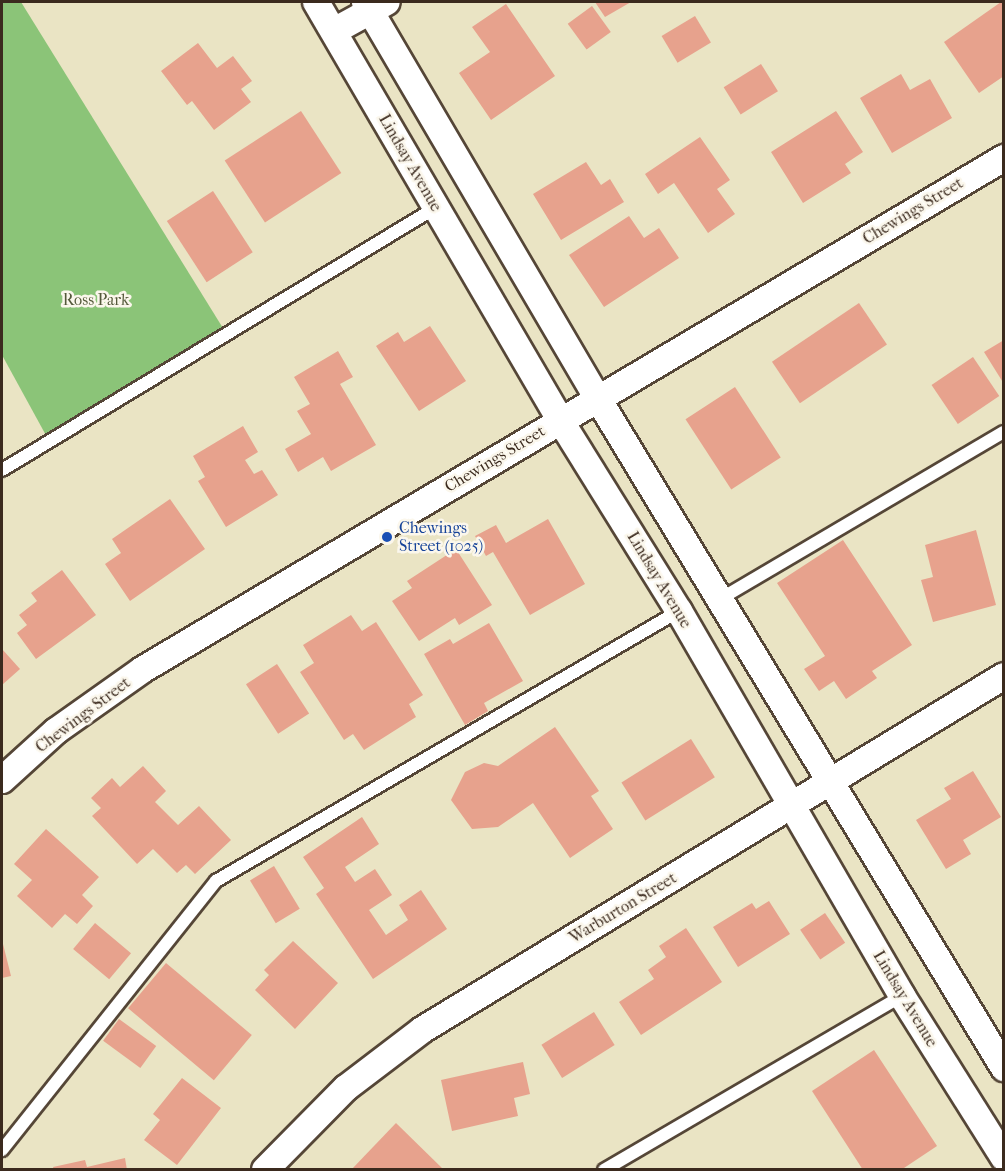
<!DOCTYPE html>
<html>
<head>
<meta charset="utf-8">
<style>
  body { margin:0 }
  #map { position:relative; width:1005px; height:1171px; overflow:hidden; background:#eae4c4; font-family:"IM FELL French Canon",serif }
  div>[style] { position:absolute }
  .green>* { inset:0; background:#8bc478 }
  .building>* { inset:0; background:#e7a28d; transform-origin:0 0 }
  .roads { filter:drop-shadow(2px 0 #554637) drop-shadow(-2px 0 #554637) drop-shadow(0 2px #554637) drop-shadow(0 -2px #554637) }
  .lane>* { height:12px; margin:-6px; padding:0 6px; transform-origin:6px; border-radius:6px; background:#fff }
  .street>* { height:26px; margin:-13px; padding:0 13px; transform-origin:13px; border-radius:13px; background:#fff }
  .dots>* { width:16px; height:16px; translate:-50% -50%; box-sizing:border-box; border:3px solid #fbf7ec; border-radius:50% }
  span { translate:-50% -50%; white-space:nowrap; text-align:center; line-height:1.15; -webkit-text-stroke:5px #fbf7ec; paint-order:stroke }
  .street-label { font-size:16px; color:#3b2a1e }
  .park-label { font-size:16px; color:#535839 }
  .transit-label { font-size:16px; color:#164399 }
  .left { translate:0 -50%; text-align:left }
  .frame { position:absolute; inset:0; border:3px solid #3b2a1e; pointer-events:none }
</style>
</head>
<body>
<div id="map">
  <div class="green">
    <i style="clip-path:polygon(2px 2px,21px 2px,226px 333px,48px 439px,2px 355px)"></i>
  </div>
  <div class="building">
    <i style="clip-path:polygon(595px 2px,631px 2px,605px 17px)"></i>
    <i style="clip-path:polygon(1001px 2px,1004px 2px,1004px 76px,979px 93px,944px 42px)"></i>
    <i style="clip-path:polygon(506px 4px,555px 76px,491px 120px,459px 73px,490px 52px,472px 27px)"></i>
    <i style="left:592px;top:6px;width:32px;height:30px;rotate:54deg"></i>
    <i style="left:695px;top:16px;width:31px;height:39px;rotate:59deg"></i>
    <i style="clip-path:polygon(198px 43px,217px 68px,233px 56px,252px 81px,241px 89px,251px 102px,214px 130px,192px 101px,187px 105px,161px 71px)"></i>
    <i style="left:761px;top:64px;width:32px;height:44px;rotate:58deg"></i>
    <i style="clip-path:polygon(901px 74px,910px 90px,930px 79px,952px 118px,892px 153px,860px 98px)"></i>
    <i style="left:301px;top:111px;width:74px;height:91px;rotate:57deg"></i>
    <i style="clip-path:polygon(836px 111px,863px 152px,845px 164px,851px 173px,803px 203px,771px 152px)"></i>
    <i style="clip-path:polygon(700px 137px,730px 180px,717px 189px,735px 214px,708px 233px,674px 183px,658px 194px,645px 174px)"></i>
    <i style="clip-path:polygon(586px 162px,601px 185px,610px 179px,624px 202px,561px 240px,533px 194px)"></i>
    <i style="left:213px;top:191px;width:73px;height:55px;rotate:57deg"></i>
    <i style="clip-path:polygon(629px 216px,644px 238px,659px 228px,679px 258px,604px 307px,569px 255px)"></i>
    <i style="left:859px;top:303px;width:50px;height:105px;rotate:56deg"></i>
    <i style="clip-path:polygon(430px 326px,466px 381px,419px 411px,376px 346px,398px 332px,404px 342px)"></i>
    <i style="clip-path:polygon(1004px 340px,1004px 384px,984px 352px)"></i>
    <i style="clip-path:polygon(338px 351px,353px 377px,340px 384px,376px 445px,331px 471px,323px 457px,298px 472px,285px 449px,311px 434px,297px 411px,310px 404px,294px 377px)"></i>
    <i style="left:973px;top:357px;width:47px;height:50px;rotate:56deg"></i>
    <i style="left:735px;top:387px;width:84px;height:59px;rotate:57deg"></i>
    <i style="clip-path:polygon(243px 426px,258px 452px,245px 460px,254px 474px,262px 470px,278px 495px,226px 527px,198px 481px,205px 477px,193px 456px)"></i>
    <i style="clip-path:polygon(170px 499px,205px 549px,130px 601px,105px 564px,121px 553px,112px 539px)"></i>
    <i style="clip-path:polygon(548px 519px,585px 584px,530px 615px,493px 552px,486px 556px,475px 536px,496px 525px,506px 543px)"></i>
    <i style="clip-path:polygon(976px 530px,996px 605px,933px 622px,921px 580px,933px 577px,925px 545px)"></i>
    <i style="clip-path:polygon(843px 540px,912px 645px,872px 671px,877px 678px,846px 699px,834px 681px,819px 691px,804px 669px,825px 656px,777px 583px)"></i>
    <i style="clip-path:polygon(456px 549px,492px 605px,459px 625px,455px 618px,419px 641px,392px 601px,412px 588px,407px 581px)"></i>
    <i style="clip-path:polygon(62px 570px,96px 615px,36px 659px,17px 633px,27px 625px,19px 615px,37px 601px,31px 593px)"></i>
    <i style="clip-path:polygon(351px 615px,362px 631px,376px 622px,423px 695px,409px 704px,416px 717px,364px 750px,353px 734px,344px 740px,300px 672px,314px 663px,303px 645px)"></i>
    <i style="clip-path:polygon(489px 623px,523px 681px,484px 703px,488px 711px,465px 725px,424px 654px,450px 639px,453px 644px)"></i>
    <i style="clip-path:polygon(2px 649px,20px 669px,2px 685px)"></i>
    <i style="left:277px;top:664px;width:59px;height:37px;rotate:57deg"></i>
    <i style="clip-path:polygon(555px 727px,599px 791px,591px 796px,613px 829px,570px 858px,533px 803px,498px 827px,472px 829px,451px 800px,465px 772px,484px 763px,498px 766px)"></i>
    <i style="left:691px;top:739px;width:45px;height:82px;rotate:58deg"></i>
    <i style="clip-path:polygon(143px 766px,166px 791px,155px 802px,178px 825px,199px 806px,231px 840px,195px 874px,186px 865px,177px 873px,153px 849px,137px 864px,92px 816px,101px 808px,91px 798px,112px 778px,120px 787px)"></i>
    <i style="clip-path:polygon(973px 771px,1001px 817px,963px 840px,971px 854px,946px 869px,916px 820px,951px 799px,944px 788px)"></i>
    <i style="clip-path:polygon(362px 817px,379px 844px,345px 867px,355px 882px,375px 869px,392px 895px,369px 910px,386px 935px,408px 920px,399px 905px,421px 890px,447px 929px,373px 979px,316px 894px,324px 888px,303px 857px)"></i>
    <i style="clip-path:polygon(46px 829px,99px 877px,82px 895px,93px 906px,77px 924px,65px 914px,52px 928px,17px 896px,32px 880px,14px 864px)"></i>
    <i style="left:274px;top:866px;width:50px;height:28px;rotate:59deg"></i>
    <i style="clip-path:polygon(769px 901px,790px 934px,738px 967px,713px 927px,752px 903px,756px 909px)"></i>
    <i style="left:825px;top:913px;width:36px;height:30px;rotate:56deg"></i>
    <i style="left:95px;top:923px;width:47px;height:34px;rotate:40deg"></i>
    <i style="clip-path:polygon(686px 928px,722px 982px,641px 1035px,619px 1002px,654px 979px,648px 970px,666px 957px,659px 946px)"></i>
    <i style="clip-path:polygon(2px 940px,11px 976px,2px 978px)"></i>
    <i style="clip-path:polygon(293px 941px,338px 983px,295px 1029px,255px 990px,269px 975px,264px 970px)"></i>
    <i style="left:166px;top:963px;width:112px;height:59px;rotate:40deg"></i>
    <i style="left:594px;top:1012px;width:39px;height:62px;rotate:58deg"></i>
    <i style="left:119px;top:1019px;width:46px;height:27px;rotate:36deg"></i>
    <i style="clip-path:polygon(874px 1050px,937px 1146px,901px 1170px,863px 1170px,812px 1091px)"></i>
    <i style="clip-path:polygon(523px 1062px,530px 1094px,514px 1098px,518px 1116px,452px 1131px,441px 1080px)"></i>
    <i style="clip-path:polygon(182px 1078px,221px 1108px,177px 1165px,144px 1140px,160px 1120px,153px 1114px)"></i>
    <i style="clip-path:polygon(396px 1123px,444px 1170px,351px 1170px)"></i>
    <i style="clip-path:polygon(125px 1158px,127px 1170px,54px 1170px,53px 1167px,85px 1160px,87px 1167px)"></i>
  </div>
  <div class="roads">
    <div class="lane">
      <i style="left:2px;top:470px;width:506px;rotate:-31.18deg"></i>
      <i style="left:720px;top:599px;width:329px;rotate:-30.5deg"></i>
      <i style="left:2px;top:1150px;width:344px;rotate:-51.5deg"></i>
      <i style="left:216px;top:881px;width:536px;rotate:-30.25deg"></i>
      <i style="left:604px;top:1170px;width:345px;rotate:-30.3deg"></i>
    </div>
    <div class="street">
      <i style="left:316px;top:2px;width:484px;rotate:59.7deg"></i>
      <i style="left:560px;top:420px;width:225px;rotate:58.1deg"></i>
      <i style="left:679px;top:611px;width:445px;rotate:59.9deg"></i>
      <i style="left:902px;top:996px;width:191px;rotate:57.8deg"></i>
      <i style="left:365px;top:2px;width:458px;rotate:59.6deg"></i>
      <i style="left:597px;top:397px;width:785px;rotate:58.76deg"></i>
      <i style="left:334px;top:31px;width:60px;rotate:-28.7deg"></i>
      <i style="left:2px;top:780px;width:73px;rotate:-42.2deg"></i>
      <i style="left:56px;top:731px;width:105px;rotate:-35.3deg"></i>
      <i style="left:142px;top:670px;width:1003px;rotate:-30.71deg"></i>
      <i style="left:265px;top:1170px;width:115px;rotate:-45.4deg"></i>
      <i style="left:346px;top:1088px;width:96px;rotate:-37.3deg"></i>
      <i style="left:422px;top:1030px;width:681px;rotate:-31.31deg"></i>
    </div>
  </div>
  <div class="dots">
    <i style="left:387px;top:537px;background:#1a4fb4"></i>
  </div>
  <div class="street-label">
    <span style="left:410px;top:163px;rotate:60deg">Lindsay Avenue</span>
    <span style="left:913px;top:211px;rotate:-31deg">Chewings Street</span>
    <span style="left:495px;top:459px;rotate:-31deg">Chewings Street</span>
    <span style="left:659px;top:580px;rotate:59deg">Lindsay Avenue</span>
    <span style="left:83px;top:715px;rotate:-37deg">Chewings Street</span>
    <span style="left:623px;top:908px;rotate:-31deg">Warburton Street</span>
    <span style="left:905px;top:999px;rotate:59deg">Lindsay Avenue</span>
  </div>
  <div class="park-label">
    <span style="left:96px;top:300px">Ross Park</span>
  </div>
  <div class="transit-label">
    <span class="left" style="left:399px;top:537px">Chewings<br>Street (1025)</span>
  </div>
  <div class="frame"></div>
</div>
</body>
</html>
